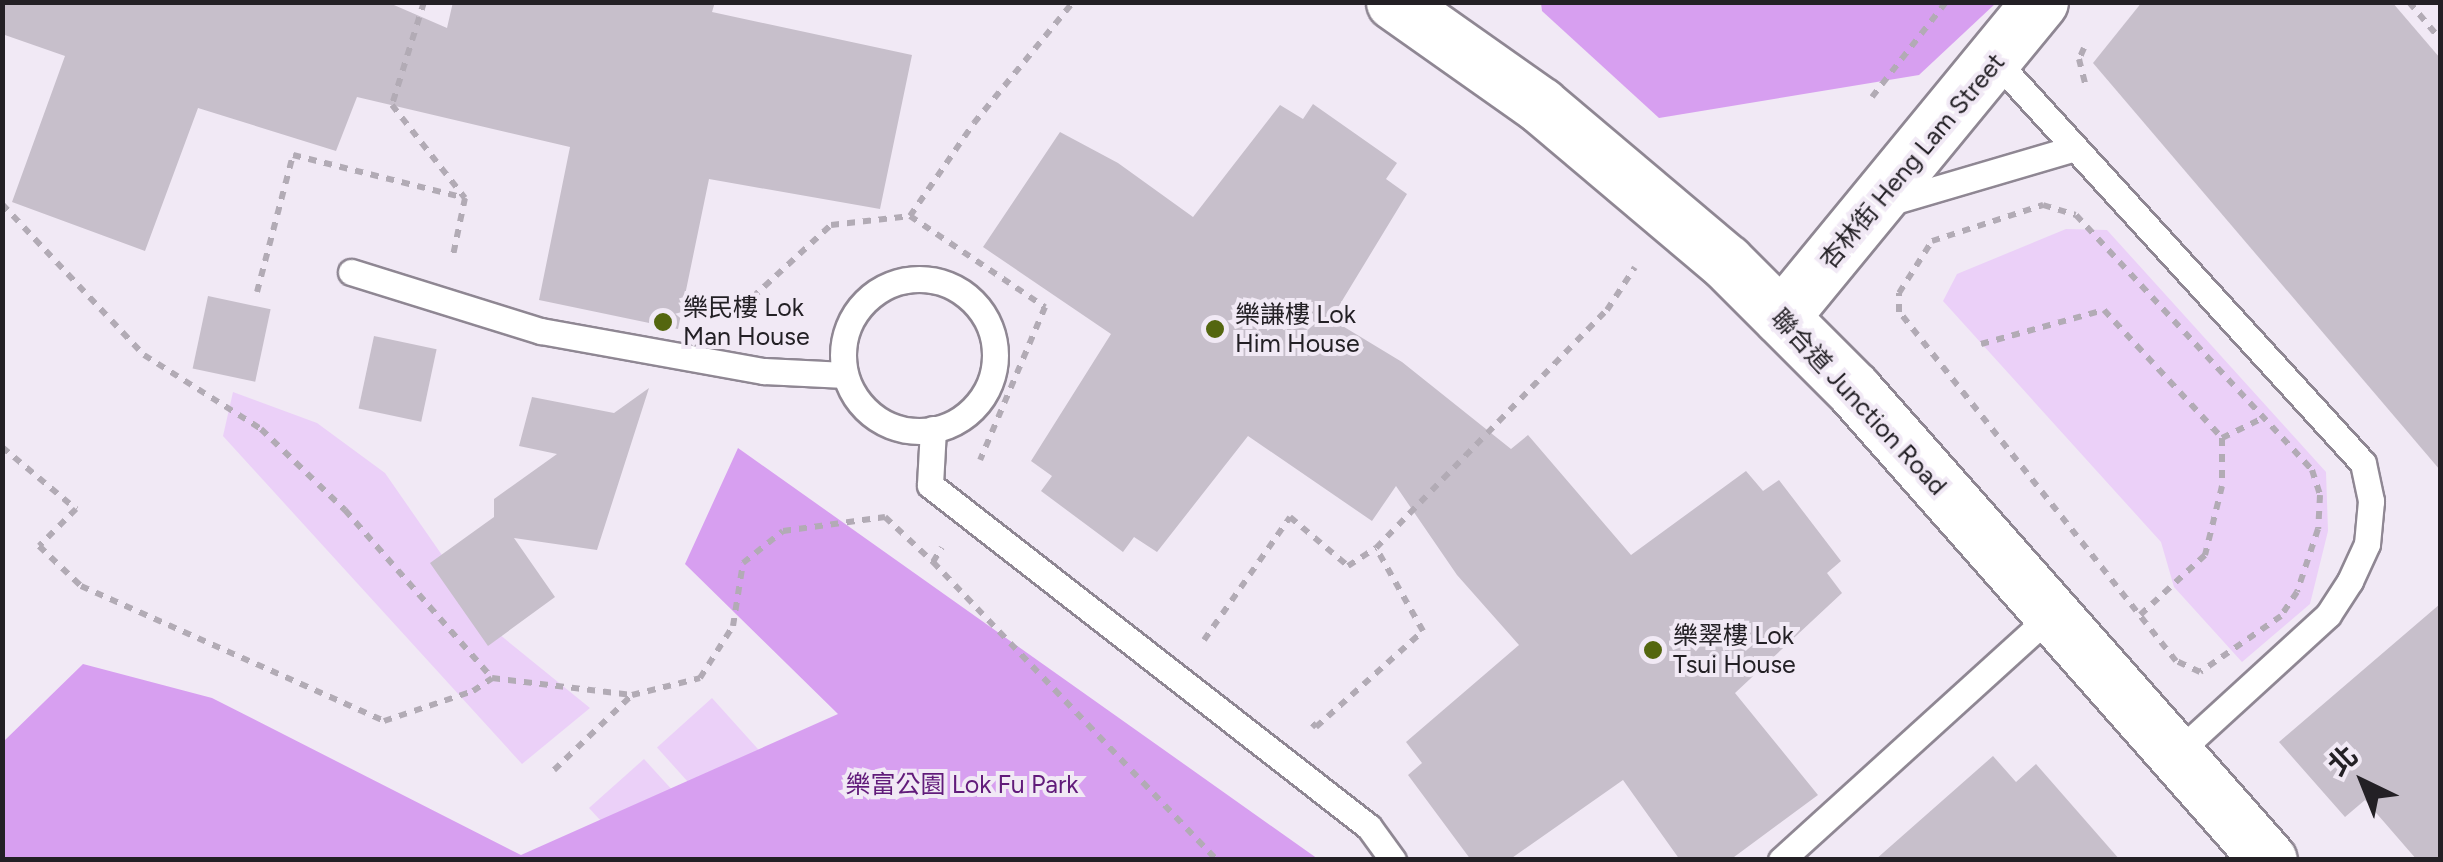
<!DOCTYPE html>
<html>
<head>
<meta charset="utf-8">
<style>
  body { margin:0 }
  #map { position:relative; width:2443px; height:862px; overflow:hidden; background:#f1e9f5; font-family:Figtree,"Noto Sans TC",sans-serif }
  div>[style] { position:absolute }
  .green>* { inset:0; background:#ebd0f8; transform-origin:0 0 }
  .forest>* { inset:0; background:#d79ff0 }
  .building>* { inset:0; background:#c7bfcb; transform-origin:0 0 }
  .path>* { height:6px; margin-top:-3px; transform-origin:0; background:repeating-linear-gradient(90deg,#b2abb5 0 8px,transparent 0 16px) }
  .roads { filter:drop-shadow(2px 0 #8f8793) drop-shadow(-2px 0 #8f8793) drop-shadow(0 2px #8f8793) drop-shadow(0 -2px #8f8793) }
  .service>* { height:25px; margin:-12.5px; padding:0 12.5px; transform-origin:12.5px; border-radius:12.5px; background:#fff }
  .service>.ring { margin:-12.5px; padding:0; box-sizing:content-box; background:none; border:25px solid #fff; border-radius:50% }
  .tertiary>* { height:55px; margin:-27.5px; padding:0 27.5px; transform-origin:27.5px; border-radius:27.5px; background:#fff }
  .secondary>* { height:55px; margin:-27.5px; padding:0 27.5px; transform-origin:27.5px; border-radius:27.5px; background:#fff }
  .dots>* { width:28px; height:28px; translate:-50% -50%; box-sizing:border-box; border:5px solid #f1e9f5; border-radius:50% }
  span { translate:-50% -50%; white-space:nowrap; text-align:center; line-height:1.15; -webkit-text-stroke:8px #f1e9f5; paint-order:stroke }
  .street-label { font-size:25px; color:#232025 }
  .poi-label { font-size:25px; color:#232025 }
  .left { translate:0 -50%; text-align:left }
  .park-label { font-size:25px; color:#611b7a }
  .frame { position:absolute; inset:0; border:5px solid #232025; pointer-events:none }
  .north { position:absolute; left:2313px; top:732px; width:100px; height:100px; -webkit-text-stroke:8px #f1e9f5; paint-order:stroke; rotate:317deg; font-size:28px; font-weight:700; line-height:40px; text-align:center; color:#232025 }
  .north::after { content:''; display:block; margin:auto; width:35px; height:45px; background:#232025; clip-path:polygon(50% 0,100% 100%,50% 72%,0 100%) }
</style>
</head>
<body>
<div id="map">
  <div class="green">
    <i style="clip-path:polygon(2066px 229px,2107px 230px,2326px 472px,2328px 531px,2310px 604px,2242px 662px,2174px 587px,2161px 542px,1943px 301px,1957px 274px)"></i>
    <i style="clip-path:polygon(233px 392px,317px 423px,385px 473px,494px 630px,590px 708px,522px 764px,223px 436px)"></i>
    <i style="left:712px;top:698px;width:150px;height:74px;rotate:48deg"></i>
    <i style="clip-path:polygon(644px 759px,735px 859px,636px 859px,589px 808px)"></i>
  </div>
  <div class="forest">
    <i style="clip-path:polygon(1541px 3px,1541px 2px,1996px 3px,1919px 75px,1659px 118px,1542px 11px)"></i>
    <i style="clip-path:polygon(738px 448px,1318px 859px,3px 859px,3px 742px,83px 664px,212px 698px,521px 855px,838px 714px,685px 564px)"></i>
  </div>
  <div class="building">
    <i style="clip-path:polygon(2px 2px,387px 2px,447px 28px,453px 2px,715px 2px,712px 12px,912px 55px,880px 209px,709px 179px,678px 329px,539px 300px,570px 147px,357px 97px,336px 151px,198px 108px,145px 251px,12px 202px,65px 56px,2px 34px)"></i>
    <i style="clip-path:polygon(2142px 2px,2392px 2px,2440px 58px,2440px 470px,2093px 63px)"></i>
    <i style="clip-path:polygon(1313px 104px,1397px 163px,1386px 179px,1407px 194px,1331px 319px,1402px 362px,1511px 449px,1528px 435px,1631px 555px,1746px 471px,1763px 491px,1779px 480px,1841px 561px,1827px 573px,1842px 593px,1735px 693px,1818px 795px,1730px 860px,1680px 860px,1623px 780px,1509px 860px,1471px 860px,1408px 775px,1422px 763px,1406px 742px,1519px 645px,1457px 575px,1396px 486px,1372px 521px,1248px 436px,1157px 552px,1134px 537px,1123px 552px,1041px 491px,1052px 476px,1031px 461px,1111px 334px,983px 247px,1060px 132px,1118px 163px,1193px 217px,1280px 105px,1303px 119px)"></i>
    <i style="left:208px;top:296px;width:64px;height:74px;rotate:12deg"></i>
    <i style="left:374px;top:336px;width:64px;height:74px;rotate:12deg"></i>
    <i style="clip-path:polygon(649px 388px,597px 550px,514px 538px,555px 597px,488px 646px,430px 563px,494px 517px,494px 499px,557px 454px,519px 446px,532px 397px,614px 413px)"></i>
    <i style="clip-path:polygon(2440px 604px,2440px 860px,2417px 860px,2365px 800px,2345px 817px,2279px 742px)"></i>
    <i style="clip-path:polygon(1993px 756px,2016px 782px,2036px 764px,2120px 860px,1875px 860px)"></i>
  </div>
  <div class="path">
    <i style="left:424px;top:2px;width:108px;rotate:107.3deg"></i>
    <i style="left:392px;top:105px;width:118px;rotate:51.9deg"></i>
    <i style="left:465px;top:198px;width:63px;rotate:101.8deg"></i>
    <i style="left:2409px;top:2px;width:48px;rotate:50deg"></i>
    <i style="left:2084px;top:48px;width:12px;rotate:114deg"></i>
    <i style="left:2079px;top:59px;width:30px;rotate:76deg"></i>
    <i style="left:1872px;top:97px;width:120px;rotate:-52.1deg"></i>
    <i style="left:2px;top:204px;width:207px;rotate:46.8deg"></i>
    <i style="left:144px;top:355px;width:138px;rotate:32.3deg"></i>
    <i style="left:261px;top:429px;width:117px;rotate:44deg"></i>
    <i style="left:345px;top:510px;width:223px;rotate:48.8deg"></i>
    <i style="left:492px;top:678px;width:141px;rotate:6.9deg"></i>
    <i style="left:632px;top:695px;width:70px;rotate:-14deg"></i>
    <i style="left:700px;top:678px;width:62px;rotate:-57.6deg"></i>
    <i style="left:733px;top:626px;width:64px;rotate:-81deg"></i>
    <i style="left:743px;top:563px;width:51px;rotate:-38.7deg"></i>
    <i style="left:783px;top:531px;width:103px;rotate:-7.8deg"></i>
    <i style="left:885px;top:517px;width:66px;rotate:43.2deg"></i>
    <i style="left:933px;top:562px;width:17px;rotate:-59deg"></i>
    <i style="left:2043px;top:205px;width:34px;rotate:17deg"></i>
    <i style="left:2076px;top:215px;width:347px;rotate:47.2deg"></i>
    <i style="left:2312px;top:470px;width:26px;rotate:72deg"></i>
    <i style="left:2320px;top:495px;width:34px;rotate:93deg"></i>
    <i style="left:2318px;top:529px;width:66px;rotate:108.4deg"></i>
    <i style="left:2297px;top:592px;width:29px;rotate:124deg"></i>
    <i style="left:2281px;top:616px;width:98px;rotate:145.3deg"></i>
    <i style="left:2200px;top:672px;width:26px;rotate:-155deg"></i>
    <i style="left:2176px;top:661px;width:446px;rotate:-128.4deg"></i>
    <i style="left:1899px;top:312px;width:19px;rotate:-90deg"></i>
    <i style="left:1899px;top:293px;width:62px;rotate:-57.6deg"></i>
    <i style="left:1932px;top:241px;width:117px;rotate:-18deg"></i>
    <i style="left:910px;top:216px;width:113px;rotate:-55.5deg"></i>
    <i style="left:974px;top:123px;width:156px;rotate:-50.7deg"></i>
    <i style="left:257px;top:292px;width:142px;rotate:-75.3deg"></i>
    <i style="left:293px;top:155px;width:177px;rotate:14deg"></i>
    <i style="left:729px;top:319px;width:139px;rotate:-42.7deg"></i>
    <i style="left:831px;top:225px;width:80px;rotate:-6.5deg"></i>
    <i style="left:910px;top:216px;width:163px;rotate:34deg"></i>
    <i style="left:1045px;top:307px;width:166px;rotate:113deg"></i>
    <i style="left:1981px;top:344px;width:128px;rotate:-15.5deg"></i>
    <i style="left:2104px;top:310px;width:174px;rotate:47.3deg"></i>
    <i style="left:2222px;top:438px;width:48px;rotate:90deg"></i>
    <i style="left:2222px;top:486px;width:71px;rotate:103.8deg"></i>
    <i style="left:2205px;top:555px;width:88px;rotate:137.3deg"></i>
    <i style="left:2222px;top:438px;width:43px;rotate:-26deg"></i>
    <i style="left:2px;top:447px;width:97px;rotate:40deg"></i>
    <i style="left:76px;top:509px;width:52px;rotate:135deg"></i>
    <i style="left:39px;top:546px;width:58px;rotate:43.6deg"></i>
    <i style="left:81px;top:586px;width:332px;rotate:24deg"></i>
    <i style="left:384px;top:721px;width:94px;rotate:-18.6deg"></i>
    <i style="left:473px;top:691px;width:23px;rotate:-34deg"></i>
    <i style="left:933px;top:562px;width:412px;rotate:46.4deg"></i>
    <i style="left:1204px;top:640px;width:150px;rotate:-55deg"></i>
    <i style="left:1290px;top:517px;width:76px;rotate:40.2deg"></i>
    <i style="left:1348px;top:566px;width:33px;rotate:-33deg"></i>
    <i style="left:1376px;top:548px;width:332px;rotate:-45.9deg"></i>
    <i style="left:1607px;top:310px;width:51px;rotate:-56.9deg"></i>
    <i style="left:1312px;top:723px;width:6px;rotate:45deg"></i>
    <i style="left:1316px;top:727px;width:144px;rotate:-41.9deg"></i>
    <i style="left:1423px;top:631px;width:95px;rotate:-119.5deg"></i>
    <i style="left:554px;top:770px;width:107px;rotate:-43.9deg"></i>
  </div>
  <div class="roads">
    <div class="service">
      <i style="left:1996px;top:61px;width:544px;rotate:47.61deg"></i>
      <i style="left:2363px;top:463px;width:39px;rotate:78deg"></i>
      <i style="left:2371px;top:501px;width:43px;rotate:95.3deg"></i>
      <i style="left:2367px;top:544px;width:41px;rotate:114.7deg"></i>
      <i style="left:2350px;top:581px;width:40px;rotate:122.9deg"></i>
      <i style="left:2328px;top:615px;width:205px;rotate:137.6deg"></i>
      <i style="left:1888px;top:203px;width:195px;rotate:-16.4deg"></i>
      <i style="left:351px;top:272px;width:199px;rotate:17.3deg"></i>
      <i style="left:541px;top:331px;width:227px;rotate:10.2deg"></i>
      <i style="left:764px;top:371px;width:81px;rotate:2.8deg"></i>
      <i class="ring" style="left:843px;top:279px;width:127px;height:127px"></i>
      <i style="left:933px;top:429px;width:56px;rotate:93.1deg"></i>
      <i style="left:930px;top:485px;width:556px;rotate:37.92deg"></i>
      <i style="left:1369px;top:827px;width:41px;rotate:54deg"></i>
      <i style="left:1781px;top:860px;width:367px;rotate:-42.2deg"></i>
    </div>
    <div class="tertiary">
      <i style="left:1781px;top:317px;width:408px;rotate:-50.6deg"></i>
    </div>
    <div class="secondary">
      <i style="left:1394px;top:2px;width:179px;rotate:35.2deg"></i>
      <i style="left:1540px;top:105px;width:243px;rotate:40.2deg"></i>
      <i style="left:1726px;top:262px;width:180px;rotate:45deg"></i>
      <i style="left:1853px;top:389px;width:628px;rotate:48.55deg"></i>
    </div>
  </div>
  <div class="dots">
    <i style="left:663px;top:322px;background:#54660f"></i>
    <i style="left:1215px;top:329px;background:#54660f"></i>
    <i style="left:1653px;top:650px;background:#54660f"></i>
  </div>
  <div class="street-label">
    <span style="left:1912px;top:161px;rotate:-50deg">杏林街 Heng Lam Street</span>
    <span style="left:1859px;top:402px;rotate:47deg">聯合道 Junction Road</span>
  </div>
  <div class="poi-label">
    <span class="left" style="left:683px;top:322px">樂民樓 Lok<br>Man House</span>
    <span class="left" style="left:1235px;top:329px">樂謙樓 Lok<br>Him House</span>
    <span class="left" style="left:1673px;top:650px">樂翠樓 Lok<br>Tsui House</span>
  </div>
  <div class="park-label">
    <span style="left:962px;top:784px">樂富公園 Lok Fu Park</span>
  </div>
  <div class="frame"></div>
  <div class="north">北</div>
</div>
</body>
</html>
